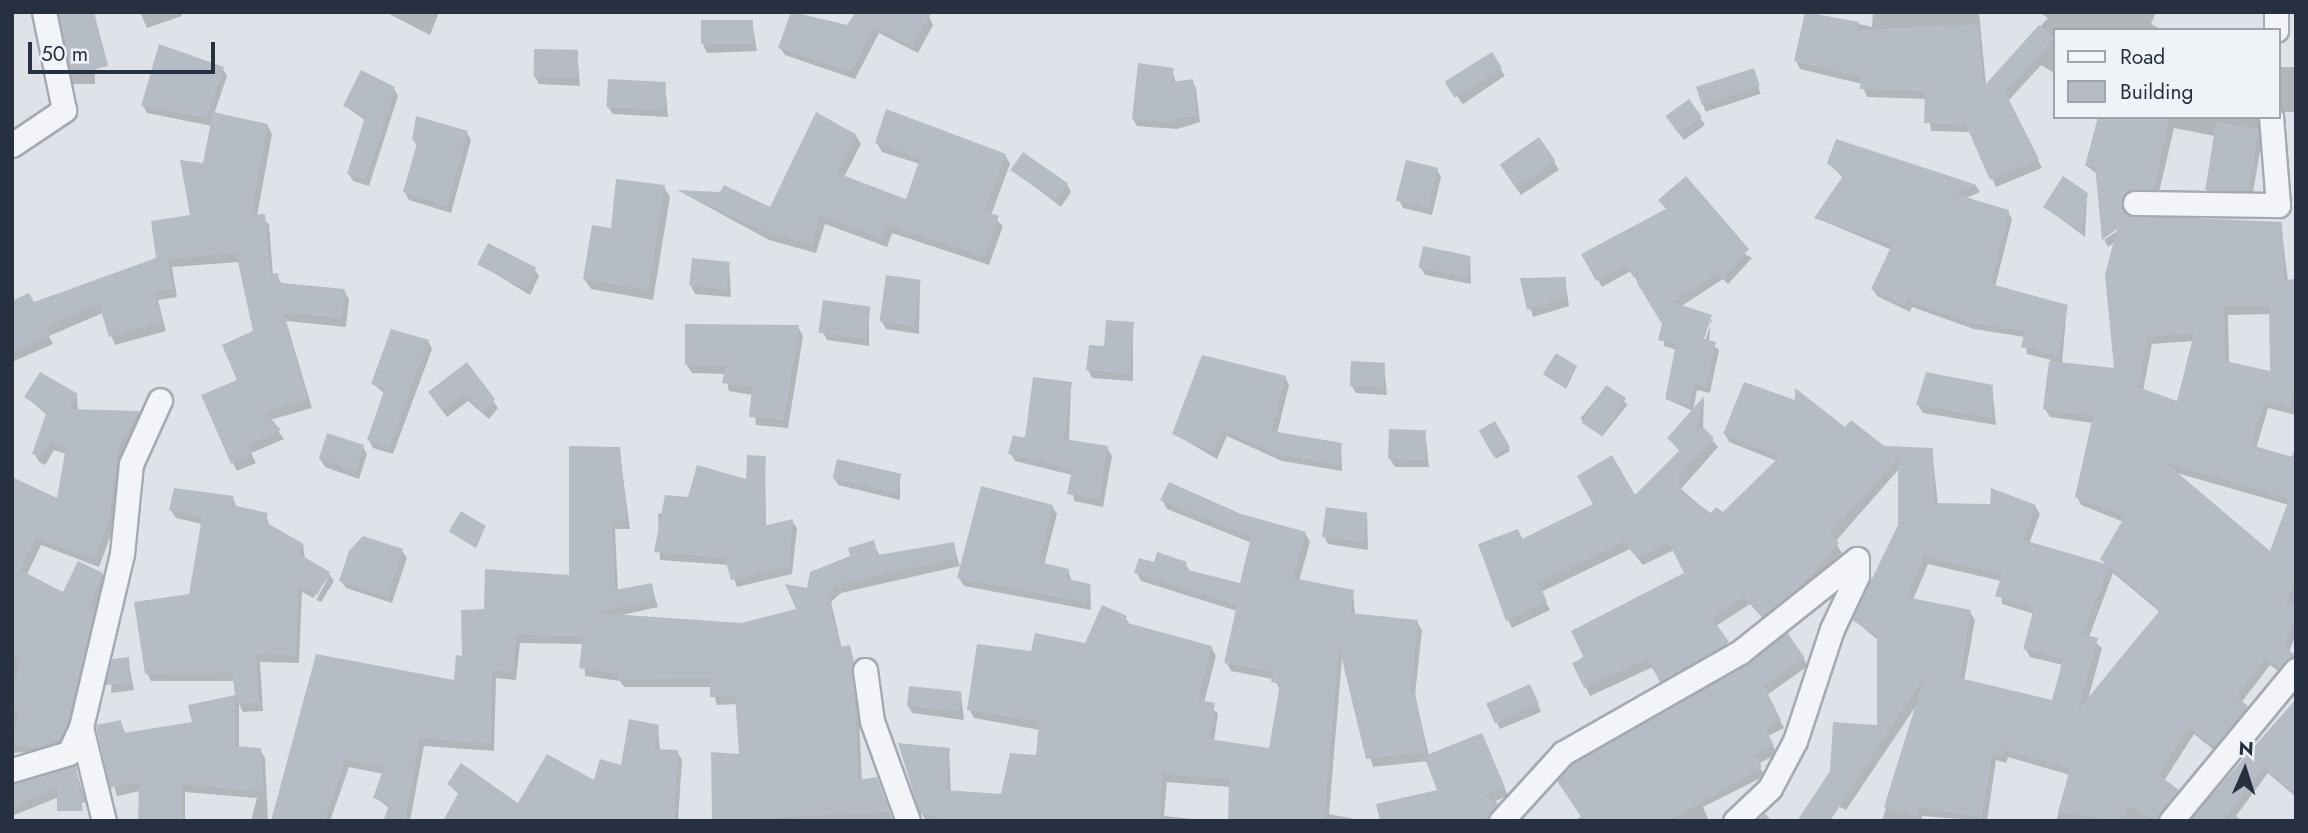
<!DOCTYPE html>
<html>
<head>
<meta charset="utf-8">
<style>
  body { margin:0 }
  #map { position:relative; width:2308px; height:833px; overflow:hidden; background:#dfe3e9; font-family:Jost,sans-serif }
  div>[style] { position:absolute }
  .shadow>* { inset:0; background:#0003; transform-origin:0 0 }
  .building>* { inset:0; background:#b6bcc6; transform-origin:0 0 }
  .roads { filter:drop-shadow(2px 0 #a4aab3) drop-shadow(-2px 0 #a4aab3) drop-shadow(0 2px #a4aab3) drop-shadow(0 -2px #a4aab3) }
  .minor>* { height:23px; margin:-11.5px; padding:0 11.5px; transform-origin:11.5px; border-radius:11.5px; background:#f2f4f7 }
  span { translate:-50% -50%; white-space:nowrap; text-align:center; line-height:1.15; -webkit-text-stroke:7px #eff2f7; paint-order:stroke }
  .frame { position:absolute; inset:0; border:14px solid #273041; pointer-events:none }
  .legend { position:absolute; left:2053px; top:28px; width:228px; height:91px; box-sizing:border-box; background:#eff2f7; border:2px solid #9fa4ae; margin:0; padding:9px 12px; list-style:none; font-size:21px; color:#273041 }
  .legend li { display:flex; align-items:center; gap:14px; height:35px }
  .legend b { width:35px; border:2px solid #9fa4ae }
  .north { position:absolute; left:2210px; top:735px; width:70px; height:70px; -webkit-text-stroke:5px #eff2f7; paint-order:stroke; rotate:3deg; font-size:19px; font-weight:700; line-height:28px; text-align:center; color:#273041 }
  .north::after { content:''; display:block; margin:auto; width:24px; height:32px; background:#273041; clip-path:polygon(50% 0,100% 100%,50% 72%,0 100%) }
  .scale { position:absolute; left:28px; top:42px; width:187px; height:32px; box-sizing:border-box; border:4px solid #273041; border-top:0; padding-left:9px; font-size:21px; line-height:24px; white-space:nowrap; color:#273041; -webkit-text-stroke:5px #eff2f7; paint-order:stroke }
</style>
</head>
<body>
<div id="map">
  <div class="shadow">
    <i style="left:59px;top:12px;width:36px;height:72px"></i>
    <i style="clip-path:polygon(140px 12px,181px 12px,182px 16px,147px 28px)"></i>
    <i style="clip-path:polygon(385px 12px,439px 12px,430px 35px)"></i>
    <i style="clip-path:polygon(792px 12px,850px 26px,929px 17px,933px 25px,918px 53px,879px 33px,855px 79px,785px 55px,780px 47px)"></i>
    <i style="clip-path:polygon(1807px 12px,1872px 27px,1873px 12px,1979px 12px,1986px 85px,2048px 18px,2039px 12px,2156px 12px,2151px 24px,2162px 30px,2054px 30px,2054px 73px,2041px 65px,2008px 101px,2042px 168px,1996px 187px,1971px 132px,1931px 131px,1927px 99px,1867px 97px,1862px 84px,1800px 69px,1796px 61px)"></i>
    <i style="clip-path:polygon(752px 22px,757px 51px,707px 53px,703px 45px)"></i>
    <i style="clip-path:polygon(577px 52px,580px 86px,539px 84px,535px 77px)"></i>
    <i style="left:1491px;top:55px;width:25px;height:51px;rotate:56deg"></i>
    <i style="left:2296px;top:67px;width:45px;height:18px;rotate:90deg"></i>
    <i style="clip-path:polygon(223px 69px,227px 76px,214px 114px,267px 125px,272px 134px,257px 216px,269px 224px,273px 275px,282px 283px,344px 291px,349px 299px,346px 327px,286px 321px,312px 408px,270px 420px,284px 439px,251px 453px,256px 463px,237px 471px,233px 463px,240px 381px,255px 332px,239px 262px,172px 267px,177px 297px,158px 300px,166px 331px,115px 345px,103px 313px,49px 336px,53px 344px,12px 362px,12px 302px,33px 304px,158px 259px,192px 217px,212px 126px,147px 113px,143px 105px)"></i>
    <i style="clip-path:polygon(1172px 70px,1176px 83px,1192px 81px,1196px 88px,1200px 122px,1177px 129px,1137px 126px,1133px 119px)"></i>
    <i style="left:1753px;top:70px;width:25px;height:58px;rotate:72deg"></i>
    <i style="clip-path:polygon(665px 84px,668px 117px,613px 114px,608px 107px)"></i>
    <i style="clip-path:polygon(394px 89px,398px 96px,369px 186px,353px 181px,349px 174px,366px 121px,345px 106px)"></i>
    <i style="clip-path:polygon(1689px 101px,1705px 125px,1684px 140px,1672px 124px)"></i>
    <i style="clip-path:polygon(evenodd,2100px 117px,2266px 117px,2252px 198px,2211px 198px,2206px 190px,2215px 136px,2174px 128px,2158px 197px,2133px 198px,2126px 210px,2134px 219px,2281px 223px,2288px 281px,2296px 281px,2296px 415px,2268px 408px,2256px 449px,2291px 459px,2296px 446px,2296px 635px,2289px 652px,2296px 668px,2285px 676px,2270px 665px,2241px 703px,2251px 716px,2219px 754px,2194px 734px,2164px 781px,2182px 799px,2166px 821px,2056px 821px,2070px 775px,2008px 757px,2006px 763px,1996px 760px,1987px 821px,1922px 816px,1922px 821px,1882px 821px,1918px 703px,1846px 810px,1840px 807px,1835px 799px,1879px 727px,1879px 641px,1854px 620px,1899px 526px,1899px 469px,1835px 542px,1842px 553px,1808px 592px,1768px 624px,1750px 604px,1716px 626px,1732px 651px,1666px 689px,1653px 667px,1590px 696px,1574px 664px,1686px 574px,1674px 550px,1643px 565px,1630px 549px,1541px 592px,1550px 610px,1512px 628px,1508px 620px,1518px 531px,1523px 540px,1635px 498px,1680px 452px,1669px 438px,1704px 399px,1703px 429px,1718px 447px,1681px 489px,1711px 515px,1723px 515px,1777px 461px,1729px 442px,1725px 434px,1846px 430px,1883px 448px,1932px 449px,1938px 505px,2035px 506px,2040px 514px,2029px 544px,2106px 566px,2102px 559px,2124px 522px,2081px 505px,2077px 497px,2093px 423px,2050px 417px,2045px 409px,2051px 360px,2027px 354px,2025px 337px,1974px 329px,1912px 307px,1910px 312px,1877px 296px,1873px 289px,1892px 250px,1816px 218px,1844px 179px,1829px 163px,1837px 141px,1976px 186px,1980px 192px,1964px 199px,2008px 212px,2012px 219px,1995px 287px,2067px 306px,2062px 364px,2116px 370px,2116px 241px,2108px 247px,2104px 239px,2097px 174px,2087px 166px,2100px 117px,2124px 222px,2126px 225px,2104px 240px,2104px 236px,2124px 222px,2100px 117px,2271px 314px,2272px 373px,2229px 364px,2228px 315px,2271px 314px,2100px 117px,2193px 341px,2178px 403px,2143px 391px,2152px 344px,2193px 341px,2100px 117px,2173px 472px,2289px 505px,2271px 554px,2173px 472px,2100px 117px,1928px 564px,2001px 581px,2002px 604px,2034px 614px,2025px 648px,2030px 657px,2063px 665px,2053px 702px,1964px 681px,1975px 620px,1970px 612px,1913px 600px,1928px 564px,2100px 117px,2113px 573px,2160px 612px,2087px 703px,2102px 648px,2089px 637px,2113px 573px)"></i>
    <i style="clip-path:polygon(467px 133px,471px 140px,451px 213px,409px 200px,405px 192px,417px 147px,414px 140px)"></i>
    <i style="clip-path:polygon(856px 136px,861px 144px,844px 177px,907px 201px,920px 164px,882px 152px,877px 143px,1005px 155px,1010px 164px,991px 215px,1003px 226px,989px 265px,892px 233px,887px 247px,825px 224px,816px 253px,769px 240px,681px 192px,771px 209px)"></i>
    <i style="clip-path:polygon(1554px 162px,1559px 170px,1521px 195px,1505px 172px)"></i>
    <i style="clip-path:polygon(1013px 170px,1067px 184px,1071px 192px,1061px 207px)"></i>
    <i style="clip-path:polygon(1437px 170px,1441px 177px,1432px 215px,1403px 208px,1399px 200px)"></i>
    <i style="clip-path:polygon(664px 187px,670px 197px,653px 300px,591px 289px,584px 279px,612px 230px)"></i>
    <i style="clip-path:polygon(2087px 194px,2085px 237px,2045px 207px)"></i>
    <i style="clip-path:polygon(evenodd,1667px 210px,1752px 258px,1728px 284px,1723px 279px,1680px 307px,1711px 317px,1709px 342px,1719px 350px,1710px 393px,1697px 390px,1693px 411px,1666px 399px,1677px 350px,1664px 346px,1664px 324px,1631px 271px,1602px 287px,1584px 255px,1667px 210px,1709px 320px,1712px 320px,1703px 348px,1700px 347px,1709px 320px)"></i>
    <i style="clip-path:polygon(1470px 257px,1471px 284px,1425px 275px,1420px 267px)"></i>
    <i style="clip-path:polygon(729px 263px,731px 297px,695px 294px,691px 286px)"></i>
    <i style="clip-path:polygon(479px 264px,534px 269px,539px 276px,530px 295px)"></i>
    <i style="clip-path:polygon(1565px 279px,1569px 306px,1533px 317px,1522px 280px)"></i>
    <i style="clip-path:polygon(920px 282px,919px 334px,886px 329px,882px 322px)"></i>
    <i style="clip-path:polygon(869px 309px,869px 346px,827px 340px,823px 332px)"></i>
    <i style="clip-path:polygon(1133px 324px,1133px 381px,1092px 378px,1088px 370px)"></i>
    <i style="clip-path:polygon(798px 327px,803px 336px,788px 428px,756px 425px,753px 395px,729px 391px,725px 374px,692px 373px,686px 364px)"></i>
    <i style="clip-path:polygon(428px 341px,432px 349px,393px 454px,373px 448px,369px 440px,385px 394px,373px 384px)"></i>
    <i style="clip-path:polygon(467px 364px,498px 408px,489px 419px,468px 401px,447px 417px,434px 400px)"></i>
    <i style="clip-path:polygon(1384px 364px,1387px 395px,1356px 393px,1351px 385px)"></i>
    <i style="clip-path:polygon(1576px 368px,1566px 389px,1545px 374px)"></i>
    <i style="clip-path:polygon(1285px 377px,1289px 385px,1277px 434px,1341px 445px,1342px 471px,1282px 461px,1227px 436px,1217px 459px,1174px 434px)"></i>
    <i style="clip-path:polygon(1071px 384px,1069px 442px,1107px 448px,1112px 456px,1103px 507px,1074px 501px,1072px 475px,1015px 461px,1010px 453px)"></i>
    <i style="left:1606px;top:387px;width:28px;height:41px;rotate:39deg"></i>
    <i style="clip-path:polygon(1992px 387px,1996px 425px,1923px 413px,1918px 405px)"></i>
    <i style="clip-path:polygon(77px 396px,78px 411px,139px 413px,143px 421px,124px 452px,112px 532px,99px 567px,41px 545px,27px 574px,64px 594px,102px 574px,107px 583px,63px 750px,12px 753px,12px 479px,59px 500px,67px 454px,54px 450px,45px 465px,39px 462px,34px 453px,47px 415px,26px 397px)"></i>
    <i style="left:1495px;top:423px;width:32px;height:16px;rotate:62deg"></i>
    <i style="clip-path:polygon(1425px 431px,1429px 467px,1395px 467px,1390px 459px)"></i>
    <i style="clip-path:polygon(363px 447px,367px 454px,359px 479px,325px 467px,320px 459px)"></i>
    <i style="clip-path:polygon(619px 448px,630px 529px,615px 529px,618px 591px,651px 585px,658px 607px,622px 615px,741px 624px,798px 610px,808px 590px,873px 542px,880px 556px,953px 544px,960px 566px,841px 593px,831px 602px,842px 649px,849px 647px,857px 672px,862px 781px,876px 779px,893px 821px,714px 821px,741px 755px,737px 704px,717px 705px,712px 687px,624px 687px,620px 681px,585px 676px,584px 644px,520px 643px,516px 680px,496px 678px,494px 751px,424px 746px,410px 821px,385px 821px,390px 809px,375px 797px,384px 774px,349px 767px,330px 821px,273px 821px,317px 656px,456px 682px,486px 611px,571px 577px)"></i>
    <i style="clip-path:polygon(765px 458px,766px 527px,792px 521px,797px 528px,792px 574px,737px 587px,729px 565px,660px 560px,658px 514px,748px 481px)"></i>
    <i style="clip-path:polygon(900px 475px,900px 500px,838px 485px,834px 478px)"></i>
    <i style="clip-path:polygon(233px 498px,237px 508px,266px 515px,270px 527px,303px 546px,305px 559px,330px 575px,313px 598px,302px 592px,299px 663px,260px 662px,263px 711px,243px 712px,239px 704px,239px 748px,260px 750px,265px 758px,268px 821px,251px 821px,257px 798px,185px 792px,185px 821px,140px 821px,140px 791px,117px 796px,98px 727px,120px 722px,126px 734px,194px 723px,191px 706px,237px 696px,235px 681px,151px 681px,147px 673px,191px 596px,202px 524px,176px 518px,171px 510px)"></i>
    <i style="clip-path:polygon(1162px 500px,1305px 533px,1310px 542px,1299px 581px,1353px 591px,1355px 615px,1417px 622px,1422px 630px,1415px 695px,1429px 756px,1486px 744px,1508px 796px,1493px 802px,1502px 813px,1496px 821px,1382px 821px,1440px 791px,1428px 761px,1373px 767px,1342px 658px,1329px 814px,1365px 821px,1230px 821px,1230px 787px,1167px 782px,1164px 816px,1212px 821px,926px 821px,922px 813px,949px 749px,951px 792px,1002px 796px,1037px 757px,1040px 730px,974px 718px,969px 709px,1032px 653px,1086px 645px,1125px 617px,1130px 625px,1211px 647px,1216px 656px,1204px 703px,1218px 713px,1214px 742px,1271px 750px,1281px 691px,1274px 679px,1231px 671px,1226px 662px,1237px 611px,1141px 581px,1136px 572px,1185px 563px,1191px 573px,1241px 585px,1252px 543px,1167px 509px)"></i>
    <i style="clip-path:polygon(1052px 506px,1057px 514px,1044px 565px,1068px 570px,1072px 582px,1090px 586px,1091px 610px,964px 586px,959px 578px)"></i>
    <i style="clip-path:polygon(1367px 514px,1368px 550px,1328px 544px,1324px 536px)"></i>
    <i style="clip-path:polygon(485px 527px,476px 548px,451px 532px)"></i>
    <i style="clip-path:polygon(402px 551px,407px 558px,392px 603px,346px 588px,341px 581px)"></i>
    <i style="clip-path:polygon(330px 575px,334px 581px,321px 602px,316px 600px)"></i>
    <i style="clip-path:polygon(1803px 658px,1808px 666px,1767px 695px,1784px 728px,1768px 736px,1777px 754px,1758px 764px,1765px 776px,1703px 807px,1709px 821px,1574px 821px,1582px 816px,1573px 765px)"></i>
    <i style="clip-path:polygon(128px 659px,134px 690px,111px 693px,113px 660px)"></i>
    <i style="clip-path:polygon(961px 694px,964px 720px,912px 713px,908px 706px)"></i>
    <i style="clip-path:polygon(1534px 694px,1541px 712px,1500px 729px,1488px 704px)"></i>
    <i style="clip-path:polygon(2296px 701px,2296px 797px,2268px 773px,2236px 816px,2243px 821px,2192px 821px)"></i>
    <i style="clip-path:polygon(658px 727px,660px 751px,677px 752px,682px 760px,678px 821px,445px 821px,459px 795px,449px 784px,518px 806px,596px 783px,623px 767px)"></i>
    <i style="clip-path:polygon(75px 767px,86px 802px,63px 807px,59px 797px,12px 816px,12px 786px)"></i>
    <i style="clip-path:polygon(1765px 814px,1772px 821px,1758px 821px)"></i>
  </div>
  <div class="building">
    <i style="clip-path:polygon(58px 12px,94px 12px,108px 66px,71px 75px)"></i>
    <i style="clip-path:polygon(791px 12px,847px 25px,854px 15px,849px 12px,932px 12px,913px 47px,875px 26px,851px 72px,778px 48px)"></i>
    <i style="clip-path:polygon(1805px 12px,1859px 22px,1858px 30px,1978px 24px,1984px 86px,2039px 25px,2054px 38px,2005px 92px,2039px 159px,1990px 180px,1966px 125px,1924px 123px,1925px 92px,1860px 89px,1861px 77px,1794px 61px)"></i>
    <i style="left:753px;top:20px;width:24px;height:52px;rotate:90deg"></i>
    <i style="clip-path:polygon(159px 44px,224px 67px,206px 118px,141px 106px)"></i>
    <i style="left:534px;top:49px;width:44px;height:28px;rotate:1deg"></i>
    <i style="left:1492px;top:52px;width:19px;height:56px;rotate:58deg"></i>
    <i style="clip-path:polygon(1138px 63px,1174px 68px,1172px 82px,1193px 79px,1197px 116px,1175px 118px,1174px 123px,1132px 119px)"></i>
    <i style="left:1754px;top:68px;width:19px;height:61px;rotate:72deg"></i>
    <i style="clip-path:polygon(361px 70px,395px 87px,366px 180px,347px 174px,365px 117px,343px 106px)"></i>
    <i style="left:608px;top:79px;width:58px;height:28px;rotate:3deg"></i>
    <i style="left:1689px;top:99px;width:22px;height:29px;rotate:54deg"></i>
    <i style="clip-path:polygon(886px 109px,1006px 154px,985px 211px,999px 216px,985px 257px,888px 225px,882px 239px,820px 216px,812px 245px,763px 231px,677px 190px,720px 192px,724px 185px,770px 207px,816px 112px,857px 135px,837px 173px,906px 199px,920px 158px,875px 143px)"></i>
    <i style="clip-path:polygon(213px 112px,268px 124px,251px 215px,265px 214px,270px 274px,278px 273px,280px 283px,345px 289px,342px 318px,283px 313px,308px 399px,265px 412px,281px 430px,248px 444px,252px 454px,231px 464px,201px 395px,237px 380px,222px 345px,253px 331px,236px 253px,168px 259px,173px 289px,154px 291px,163px 322px,109px 337px,99px 304px,46px 327px,50px 335px,12px 354px,12px 301px,29px 293px,34px 302px,156px 258px,151px 221px,190px 215px,180px 160px,203px 163px)"></i>
    <i style="clip-path:polygon(416px 116px,468px 131px,447px 206px,403px 192px,417px 143px,412px 140px)"></i>
    <i style="clip-path:polygon(evenodd,2098px 117px,2170px 117px,2154px 189px,2128px 191px,2121px 202px,2127px 215px,2282px 222px,2284px 280px,2296px 279px,2296px 383px,2290px 408px,2264px 401px,2251px 445px,2296px 458px,2296px 580px,2286px 603px,2296px 608px,2296px 618px,2284px 646px,2296px 656px,2279px 668px,2265px 658px,2236px 697px,2248px 706px,2214px 747px,2189px 727px,2159px 775px,2179px 790px,2157px 821px,2128px 805px,2121px 821px,2058px 812px,2070px 769px,2004px 750px,2002px 755px,1992px 753px,1982px 818px,1920px 808px,1917px 817px,1884px 807px,1924px 678px,1830px 821px,1797px 821px,1830px 771px,1833px 722px,1877px 725px,1877px 635px,1852px 620px,1898px 525px,1898px 458px,1830px 534px,1839px 543px,1803px 584px,1762px 617px,1744px 597px,1712px 618px,1729px 642px,1660px 682px,1647px 659px,1584px 688px,1572px 663px,1584px 658px,1571px 631px,1684px 573px,1669px 543px,1637px 558px,1624px 542px,1538px 583px,1547px 601px,1506px 621px,1478px 544px,1518px 529px,1522px 539px,1593px 504px,1577px 476px,1612px 455px,1635px 495px,1680px 450px,1667px 438px,1704px 396px,1696px 433px,1702px 426px,1714px 438px,1677px 479px,1683px 494px,1711px 513px,1716px 507px,1723px 512px,1779px 457px,1723px 434px,1744px 382px,1795px 400px,1795px 388px,1845px 427px,1851px 420px,1884px 446px,1933px 448px,1934px 503px,1990px 504px,1991px 488px,2036px 505px,2023px 540px,2106px 564px,2100px 559px,2125px 516px,2075px 497px,2093px 416px,2043px 409px,2049px 361px,2114px 368px,2105px 275px,2117px 229px,2102px 240px,2095px 166px,2085px 166px,2098px 117px,2269px 306px,2270px 371px,2225px 361px,2224px 307px,2269px 306px,2098px 117px,2194px 333px,2177px 401px,2138px 387px,2148px 337px,2194px 333px,2098px 117px,2166px 463px,2289px 499px,2270px 551px,2166px 463px,2098px 117px,1924px 557px,2002px 574px,1995px 596px,2034px 608px,2023px 649px,2063px 659px,2052px 700px,1960px 678px,1971px 610px,1906px 597px,1924px 557px,2098px 117px,2109px 566px,2160px 610px,2078px 710px,2098px 638px,2083px 634px,2109px 566px)"></i>
    <i style="left:2216px;top:122px;width:43px;height:69px;rotate:9deg"></i>
    <i style="left:1539px;top:137px;width:29px;height:48px;rotate:55deg"></i>
    <i style="clip-path:polygon(1836px 139px,1977px 185px,1955px 194px,2009px 210px,1991px 284px,2068px 305px,2058px 356px,2021px 347px,2025px 331px,1968px 322px,1908px 301px,1906px 306px,1871px 289px,1892px 245px,1814px 218px,1843px 176px,1827px 163px)"></i>
    <i style="left:1023px;top:152px;width:55px;height:22px;rotate:35deg"></i>
    <i style="left:1406px;top:160px;width:33px;height:42px;rotate:14deg"></i>
    <i style="clip-path:polygon(1686px 176px,1749px 249px,1723px 278px,1718px 273px,1672px 302px,1712px 315px,1704px 339px,1716px 342px,1706px 387px,1694px 384px,1689px 404px,1665px 399px,1676px 344px,1658px 340px,1662px 324px,1637px 283px,1640px 268px,1634px 278px,1626px 265px,1596px 281px,1581px 254px,1666px 209px,1658px 200px)"></i>
    <i style="clip-path:polygon(2063px 176px,2088px 193px,2081px 232px,2043px 207px)"></i>
    <i style="clip-path:polygon(616px 179px,665px 185px,648px 290px,583px 279px,592px 225px,611px 228px)"></i>
    <i style="left:488px;top:243px;width:54px;height:24px;rotate:27deg"></i>
    <i style="left:1423px;top:246px;width:49px;height:22px;rotate:12deg"></i>
    <i style="left:692px;top:258px;width:38px;height:28px;rotate:6deg"></i>
    <i style="left:886px;top:275px;width:35px;height:47px;rotate:8deg"></i>
    <i style="clip-path:polygon(1566px 277px,1566px 298px,1527px 310px,1520px 278px)"></i>
    <i style="left:823px;top:300px;width:48px;height:33px;rotate:8deg"></i>
    <i style="clip-path:polygon(1106px 320px,1134px 322px,1130px 374px,1086px 370px,1089px 345px,1104px 346px)"></i>
    <i style="clip-path:polygon(685px 324px,799px 325px,784px 420px,749px 417px,752px 387px,722px 383px,725px 365px,685px 365px)"></i>
    <i style="clip-path:polygon(391px 329px,429px 340px,389px 448px,367px 440px,385px 388px,371px 384px)"></i>
    <i style="left:1556px;top:353px;width:25px;height:25px;rotate:32deg"></i>
    <i style="clip-path:polygon(1202px 355px,1286px 376px,1272px 431px,1342px 443px,1339px 465px,1276px 454px,1223px 430px,1213px 453px,1172px 434px)"></i>
    <i style="left:1351px;top:361px;width:34px;height:25px;rotate:3deg"></i>
    <i style="clip-path:polygon(467px 362px,495px 399px,484px 412px,463px 395px,442px 410px,428px 392px)"></i>
    <i style="clip-path:polygon(40px 372px,78px 394px,69px 409px,140px 411px,120px 443px,108px 523px,95px 559px,36px 538px,20px 570px,63px 592px,78px 561px,103px 573px,89px 609px,95px 608px,68px 722px,59px 741px,38px 748px,12px 745px,18px 711px,12px 709px,12px 689px,22px 657px,12px 656px,12px 477px,57px 498px,66px 447px,50px 442px,40px 457px,32px 454px,47px 411px,24px 397px)"></i>
    <i style="clip-path:polygon(1926px 372px,1993px 385px,1992px 418px,1916px 405px)"></i>
    <i style="clip-path:polygon(1033px 377px,1072px 382px,1064px 439px,1108px 446px,1099px 500px,1067px 494px,1072px 469px,1008px 454px,1013px 435px,1025px 438px)"></i>
    <i style="left:1606px;top:385px;width:24px;height:45px;rotate:33deg"></i>
    <i style="left:1495px;top:421px;width:30px;height:19px;rotate:60deg"></i>
    <i style="left:1389px;top:429px;width:37px;height:30px;rotate:2deg"></i>
    <i style="left:327px;top:433px;width:39px;height:27px;rotate:18deg"></i>
    <i style="clip-path:polygon(569px 446px,620px 447px,627px 521px,612px 521px,615px 590px,652px 583px,655px 599px,596px 613px,741px 623px,796px 609px,785px 584px,807px 588px,810px 572px,850px 556px,848px 548px,874px 540px,878px 555px,954px 542px,957px 558px,836px 585px,828px 593px,840px 647px,850px 645px,854px 662px,858px 780px,877px 777px,890px 812px,712px 821px,711px 752px,739px 754px,735px 697px,710px 697px,710px 679px,617px 680px,618px 674px,579px 668px,583px 636px,516px 635px,513px 672px,492px 671px,491px 744px,420px 738px,405px 821px,383px 821px,390px 804px,373px 798px,384px 767px,345px 760px,324px 821px,271px 821px,316px 654px,454px 680px,456px 655px,462px 656px,461px 610px,484px 609px,485px 569px,569px 575px)"></i>
    <i style="clip-path:polygon(747px 455px,766px 456px,763px 526px,793px 519px,789px 567px,731px 580px,725px 558px,654px 552px,665px 495px,688px 497px,697px 465px,746px 479px)"></i>
    <i style="left:837px;top:459px;width:66px;height:20px;rotate:13deg"></i>
    <i style="clip-path:polygon(1169px 482px,1241px 514px,1306px 532px,1293px 578px,1354px 590px,1350px 613px,1418px 620px,1411px 693px,1415px 692px,1426px 752px,1366px 759px,1339px 647px,1324px 821px,1228px 821px,1229px 780px,1163px 774px,1159px 821px,957px 821px,920px 814px,898px 743px,950px 748px,946px 790px,1001px 794px,1010px 753px,1036px 755px,1039px 722px,967px 710px,977px 644px,1031px 651px,1035px 633px,1085px 643px,1102px 605px,1127px 616px,1124px 622px,1212px 646px,1198px 700px,1215px 703px,1209px 739px,1269px 748px,1280px 684px,1271px 682px,1273px 672px,1224px 663px,1237px 605px,1134px 573px,1139px 558px,1154px 562px,1157px 552px,1187px 562px,1184px 569px,1240px 583px,1251px 537px,1160px 500px)"></i>
    <i style="clip-path:polygon(981px 486px,1053px 505px,1039px 562px,1069px 569px,1067px 579px,1091px 584px,1087px 603px,957px 578px)"></i>
    <i style="clip-path:polygon(174px 488px,234px 496px,232px 505px,268px 513px,265px 522px,304px 544px,299px 554px,330px 572px,317px 595px,298px 585px,296px 656px,256px 654px,259px 703px,237px 704px,235px 695px,235px 746px,261px 748px,264px 792px,181px 784px,181px 821px,138px 821px,139px 782px,110px 788px,96px 725px,121px 720px,124px 733px,192px 722px,188px 705px,235px 695px,232px 673px,145px 674px,134px 602px,189px 594px,202px 517px,169px 510px)"></i>
    <i style="left:1326px;top:507px;width:42px;height:30px;rotate:8deg"></i>
    <i style="left:461px;top:511px;width:29px;height:24px;rotate:31deg"></i>
    <i style="clip-path:polygon(363px 536px,403px 549px,388px 597px,339px 581px,349px 551px)"></i>
    <i style="clip-path:polygon(1787px 632px,1805px 658px,1764px 686px,1781px 720px,1765px 728px,1774px 745px,1755px 755px,1762px 767px,1669px 821px,1584px 821px,1557px 781px,1572px 764px,1747px 664px)"></i>
    <i style="clip-path:polygon(129px 657px,131px 683px,105px 685px,112px 659px)"></i>
    <i style="left:1530px;top:684px;width:22px;height:48px;rotate:66deg"></i>
    <i style="left:909px;top:686px;width:53px;height:20px;rotate:6deg"></i>
    <i style="clip-path:polygon(2296px 699px,2296px 795px,2264px 767px,2223px 821px,2189px 821px)"></i>
    <i style="clip-path:polygon(629px 719px,659px 725px,655px 749px,678px 750px,674px 821px,443px 821px,459px 792px,447px 784px,461px 763px,518px 803px,547px 754px,594px 780px,600px 759px,621px 765px)"></i>
    <i style="clip-path:polygon(1482px 733px,1505px 787px,1485px 795px,1498px 803px,1487px 821px,1380px 821px,1376px 804px,1437px 790px,1424px 756px)"></i>
    <i style="clip-path:polygon(76px 765px,83px 811px,57px 811px,57px 788px,12px 807px,12px 784px)"></i>
  </div>
  <div class="roads">
    <div class="minor">
      <i style="left:2276px;top:30px;width:18px;rotate:-90deg"></i>
      <i style="left:12px;top:145px;width:63px;rotate:-33.9deg"></i>
      <i style="left:64px;top:110px;width:100px;rotate:-101.5deg"></i>
      <i style="left:2135px;top:203px;width:143px;rotate:0.8deg"></i>
      <i style="left:2278px;top:205px;width:88px;rotate:-94.5deg"></i>
      <i style="left:865px;top:670px;width:51px;rotate:82.2deg"></i>
      <i style="left:872px;top:721px;width:106px;rotate:70.2deg"></i>
      <i style="left:81px;top:727px;width:97px;rotate:76.3deg"></i>
      <i style="left:12px;top:770px;width:59px;rotate:-16.6deg"></i>
      <i style="left:69px;top:753px;width:29px;rotate:-65deg"></i>
      <i style="left:81px;top:727px;width:178px;rotate:-76.7deg"></i>
      <i style="left:122px;top:554px;width:90px;rotate:-84.3deg"></i>
      <i style="left:131px;top:464px;width:70px;rotate:-65.6deg"></i>
      <i style="left:1501px;top:821px;width:92px;rotate:-47.6deg"></i>
      <i style="left:1563px;top:753px;width:204px;rotate:-29.7deg"></i>
      <i style="left:1740px;top:652px;width:149px;rotate:-38.5deg"></i>
      <i style="left:1735px;top:821px;width:48px;rotate:-43.3deg"></i>
      <i style="left:1770px;top:788px;width:53px;rotate:-62deg"></i>
      <i style="left:1795px;top:741px;width:118px;rotate:-71.7deg"></i>
      <i style="left:1832px;top:629px;width:59px;rotate:-64.7deg"></i>
      <i style="left:1857px;top:576px;width:17px;rotate:-90deg"></i>
      <i style="left:2171px;top:821px;width:196px;rotate:-50.4deg"></i>
    </div>
  </div>
  <div class="frame"></div>
  <ul class="legend">
  <li><b style="height:9px;background:#f2f4f7"></b>Road</li>
  <li><b style="height:19px;background:#b6bcc6"></b>Building</li>
  </ul>
  <div class="north">N</div>
  <div class="scale">50 m</div>
</div>
</body>
</html>
